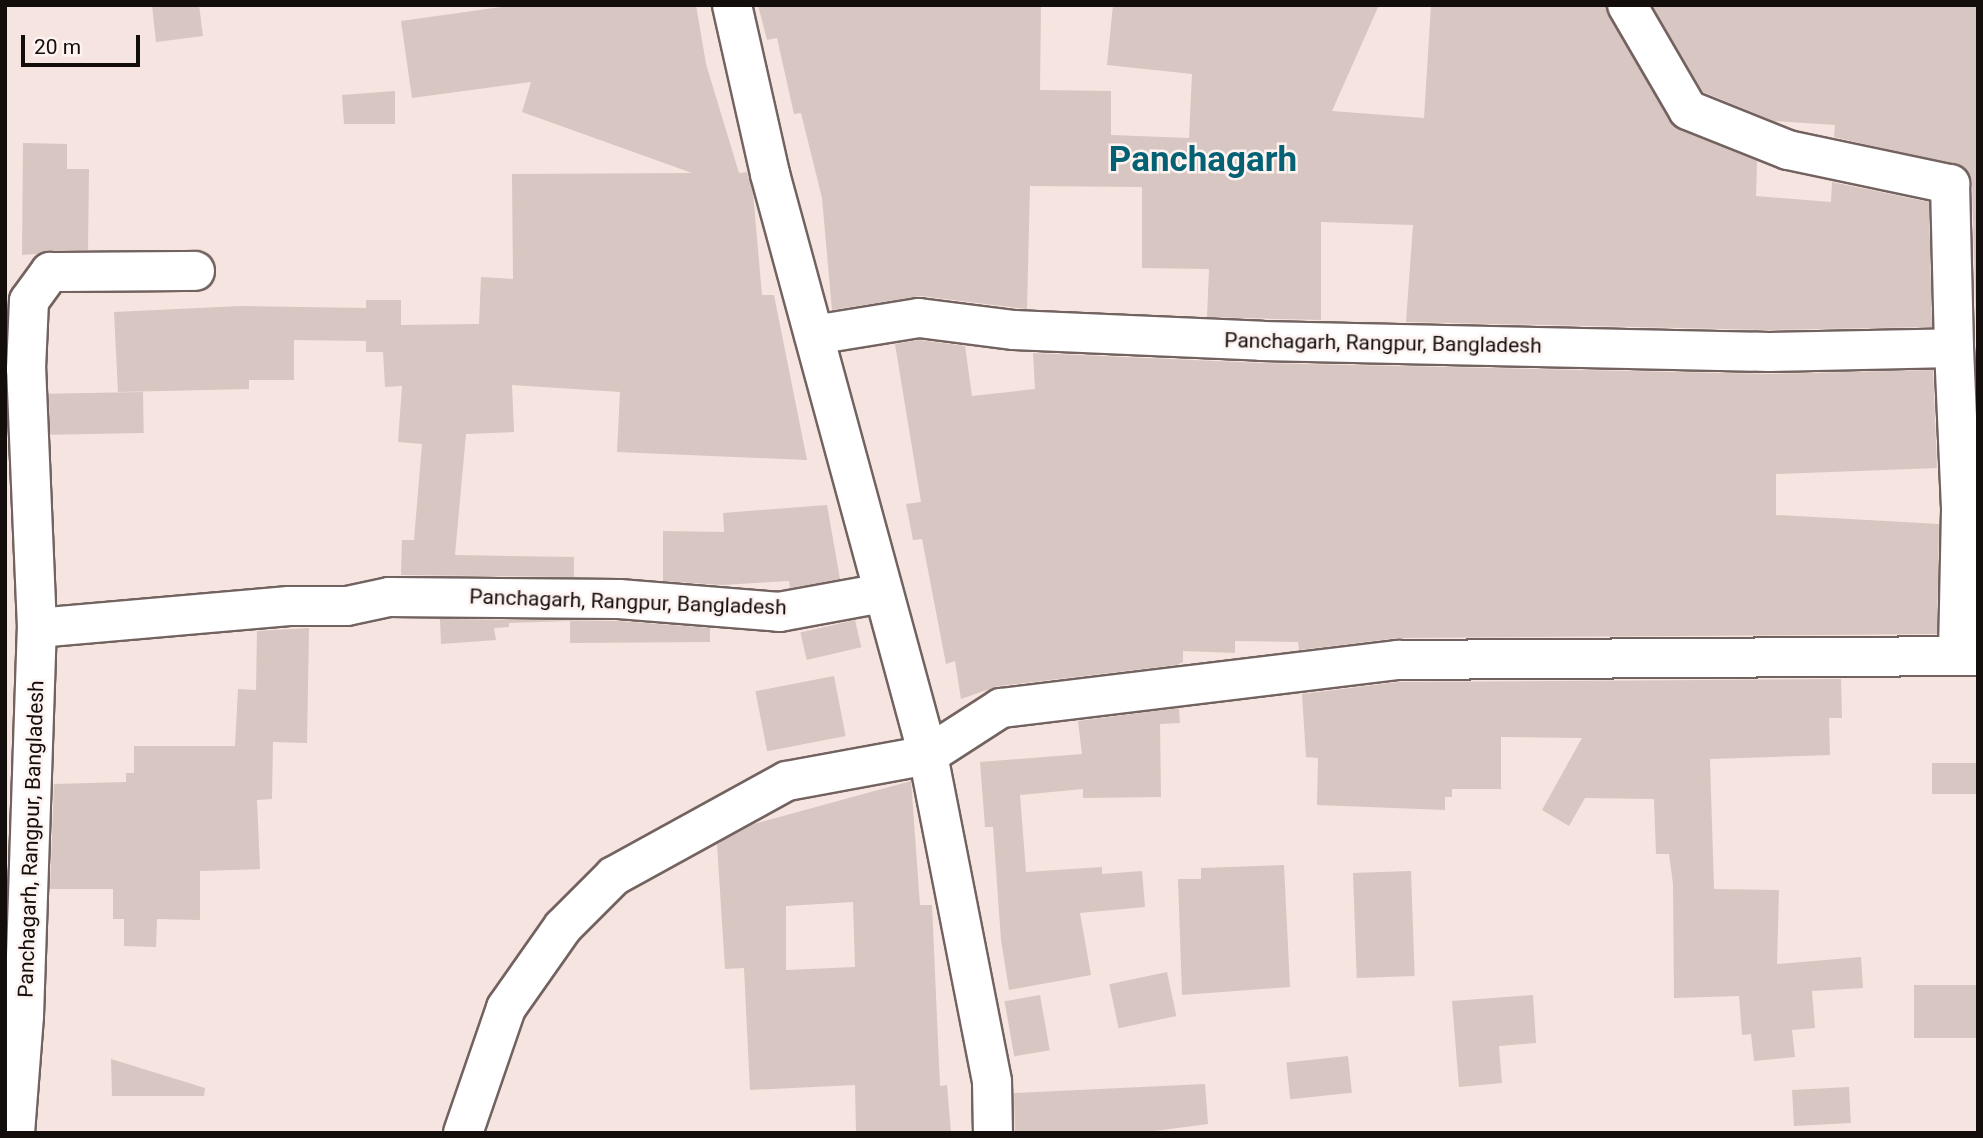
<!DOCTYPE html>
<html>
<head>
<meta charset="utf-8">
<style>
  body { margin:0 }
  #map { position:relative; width:1983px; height:1138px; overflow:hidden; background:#f5e4df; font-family:Roboto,sans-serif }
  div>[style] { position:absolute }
  .building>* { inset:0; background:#d7c6c1; transform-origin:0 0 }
  .roads { filter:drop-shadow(2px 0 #736360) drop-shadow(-2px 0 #736360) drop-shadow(0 2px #736360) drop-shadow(0 -2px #736360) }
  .minor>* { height:38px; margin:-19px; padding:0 19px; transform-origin:19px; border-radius:19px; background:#fff }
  span { translate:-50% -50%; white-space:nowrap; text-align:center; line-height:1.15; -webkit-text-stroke:5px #fdf3f0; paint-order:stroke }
  .street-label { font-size:21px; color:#130e0c }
  .town-label { font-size:35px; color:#046174; font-weight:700 }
  .frame { position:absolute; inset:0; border:7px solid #130e0c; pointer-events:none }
  .scale { position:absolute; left:21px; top:35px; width:119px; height:32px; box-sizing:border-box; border:4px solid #130e0c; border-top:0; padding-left:9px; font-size:21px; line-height:24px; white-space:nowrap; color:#130e0c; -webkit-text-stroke:5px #fdf3f0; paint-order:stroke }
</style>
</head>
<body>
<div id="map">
  <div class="building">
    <i style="clip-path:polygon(152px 5px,199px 5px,203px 36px,156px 42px)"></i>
    <i style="clip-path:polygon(516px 5px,696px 5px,706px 64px,739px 173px,747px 172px,753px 193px,762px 295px,774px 295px,807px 460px,617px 452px,620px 392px,512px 385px,514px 432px,466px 434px,455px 555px,574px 557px,574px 577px,401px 575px,402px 540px,414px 540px,422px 444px,398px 442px,402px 386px,385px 387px,383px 352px,366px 352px,366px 341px,294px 340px,294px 380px,249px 380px,249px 389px,118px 392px,114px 312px,241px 306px,366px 308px,366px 300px,401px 300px,401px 325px,479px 324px,481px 277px,513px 279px,512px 174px,692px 173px,522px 112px,531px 82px,412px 98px,401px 21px)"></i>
    <i style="clip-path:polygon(758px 5px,1041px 5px,1040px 90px,1111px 91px,1111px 135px,1189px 138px,1192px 74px,1107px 65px,1113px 5px,1379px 5px,1332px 111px,1424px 118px,1431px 5px,1605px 5px,1670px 122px,1680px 130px,1757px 161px,1756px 196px,1831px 202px,1832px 182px,1929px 202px,1932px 327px,1769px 330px,1406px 322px,1413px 225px,1321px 222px,1321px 320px,1207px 317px,1209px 269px,1142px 268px,1142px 187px,1030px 186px,1027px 309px,921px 296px,832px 310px,822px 198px,801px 113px,794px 114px,777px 38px,767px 40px)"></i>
    <i style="clip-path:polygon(1652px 5px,1978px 5px,1978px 391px,1972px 183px,1964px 167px,1834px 137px,1835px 125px,1774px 121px,1703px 92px)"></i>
    <i style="clip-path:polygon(395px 91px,395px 124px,344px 124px,342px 95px)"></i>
    <i style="clip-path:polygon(23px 143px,67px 144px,67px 169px,89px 169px,88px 250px,22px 255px)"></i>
    <i style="clip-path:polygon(919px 340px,965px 346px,972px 396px,1035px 389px,1033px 353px,1261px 363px,1769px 374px,1933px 370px,1937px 468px,1776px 474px,1776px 515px,1939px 524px,1937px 634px,1398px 638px,1299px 650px,1298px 642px,1235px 641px,1235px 653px,1183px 651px,1183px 662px,1177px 665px,998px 686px,961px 699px,955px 661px,946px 664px,922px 539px,913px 540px,906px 504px,921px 502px,895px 344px)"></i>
    <i style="left:143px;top:392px;width:41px;height:94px;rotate:89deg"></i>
    <i style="clip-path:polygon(827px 505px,840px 579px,790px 588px,789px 581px,722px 585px,663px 581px,663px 531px,724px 532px,723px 513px)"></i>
    <i style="clip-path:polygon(440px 619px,618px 621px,710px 628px,710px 642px,570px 643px,570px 621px,509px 623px,509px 627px,494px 628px,496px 640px,441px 644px)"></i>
    <i style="left:855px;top:620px;width:28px;height:56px;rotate:77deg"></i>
    <i style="clip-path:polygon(309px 628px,307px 743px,273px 742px,272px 799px,257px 800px,260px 869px,200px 871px,200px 920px,157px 919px,156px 947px,124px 946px,124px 919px,113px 919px,113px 889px,50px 889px,54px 784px,126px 782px,126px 773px,134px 773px,134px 746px,235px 746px,238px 689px,256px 690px,257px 631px)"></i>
    <i style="left:834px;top:676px;width:61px;height:80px;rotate:79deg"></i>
    <i style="clip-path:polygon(1841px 679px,1842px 718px,1829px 718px,1830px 755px,1710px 759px,1714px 889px,1779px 890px,1777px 964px,1861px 957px,1863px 988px,1812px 991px,1815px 1028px,1792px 1030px,1795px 1057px,1754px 1061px,1751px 1034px,1742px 1035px,1739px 996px,1674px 998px,1673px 884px,1669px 854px,1656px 854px,1654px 799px,1585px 798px,1569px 826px,1542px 810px,1582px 738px,1501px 737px,1501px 789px,1452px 789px,1452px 797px,1445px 797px,1445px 810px,1317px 805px,1318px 758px,1306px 757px,1302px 694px,1399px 682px)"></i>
    <i style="clip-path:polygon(1179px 708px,1180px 723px,1160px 724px,1161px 797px,1083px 798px,1083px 789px,1020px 795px,1026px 872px,1102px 867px,1102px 874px,1142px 871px,1145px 907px,1080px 913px,1091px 975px,1009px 990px,1001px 940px,993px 827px,985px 827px,980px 762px,1082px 754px,1078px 721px)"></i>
    <i style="left:1978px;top:763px;width:31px;height:46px;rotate:90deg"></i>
    <i style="clip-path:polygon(evenodd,911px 781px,920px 905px,932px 905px,940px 1086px,947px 1085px,951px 1133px,856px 1133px,855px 1085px,750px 1090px,744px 968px,725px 969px,717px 844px,754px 824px,911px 781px,853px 902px,855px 967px,786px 970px,786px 906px,853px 902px)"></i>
    <i style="clip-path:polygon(1284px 865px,1290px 987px,1182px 995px,1178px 879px,1201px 879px,1201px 868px)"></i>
    <i style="left:1411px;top:871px;width:105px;height:58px;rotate:88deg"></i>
    <i style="left:1167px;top:972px;width:45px;height:59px;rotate:78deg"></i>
    <i style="left:1978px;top:985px;width:53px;height:64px;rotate:90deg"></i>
    <i style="left:1040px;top:995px;width:56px;height:36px;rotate:80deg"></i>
    <i style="clip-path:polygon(1533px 995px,1536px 1043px,1499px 1046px,1502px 1083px,1459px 1087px,1452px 1001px)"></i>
    <i style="left:1348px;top:1056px;width:37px;height:62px;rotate:84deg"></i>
    <i style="clip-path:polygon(111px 1059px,205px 1088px,204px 1096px,112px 1096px)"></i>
    <i style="clip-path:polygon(1205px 1084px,1208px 1124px,1139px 1133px,1015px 1133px,1014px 1093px)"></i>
    <i style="left:1849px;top:1087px;width:36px;height:57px;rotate:87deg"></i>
  </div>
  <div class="roads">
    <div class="minor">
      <i style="left:732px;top:5px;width:173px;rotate:77.3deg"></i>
      <i style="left:770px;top:174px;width:602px;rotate:74.79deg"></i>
      <i style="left:928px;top:755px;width:333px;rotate:78.9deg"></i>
      <i style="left:992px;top:1082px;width:51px;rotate:88.9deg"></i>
      <i style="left:1627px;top:5px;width:121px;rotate:59.8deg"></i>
      <i style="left:1688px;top:110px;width:108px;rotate:21.8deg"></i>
      <i style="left:1788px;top:150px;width:166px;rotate:11.9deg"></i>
      <i style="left:1950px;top:184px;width:164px;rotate:88.6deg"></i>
      <i style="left:814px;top:335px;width:106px;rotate:-9.2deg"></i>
      <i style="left:919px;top:318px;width:96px;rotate:7.2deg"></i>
      <i style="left:1014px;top:330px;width:248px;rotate:2.5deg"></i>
      <i style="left:1262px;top:341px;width:507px;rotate:1.24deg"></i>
      <i style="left:1769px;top:352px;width:185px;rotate:-1.2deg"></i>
      <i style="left:1954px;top:348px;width:162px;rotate:87.5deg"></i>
      <i style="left:1961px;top:510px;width:146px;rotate:91.2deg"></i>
      <i style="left:37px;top:628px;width:259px;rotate:-92.4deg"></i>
      <i style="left:26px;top:369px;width:68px;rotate:-87.5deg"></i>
      <i style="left:29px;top:301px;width:36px;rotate:-54deg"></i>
      <i style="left:50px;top:272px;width:145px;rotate:-0.4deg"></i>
      <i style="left:15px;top:1133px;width:117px;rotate:-85.6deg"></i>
      <i style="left:24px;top:1016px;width:388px;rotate:-88.1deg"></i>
      <i style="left:37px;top:628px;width:253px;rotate:-5deg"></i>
      <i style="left:289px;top:606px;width:58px"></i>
      <i style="left:347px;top:606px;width:43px;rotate:-12.1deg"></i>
      <i style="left:389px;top:597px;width:230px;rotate:0.5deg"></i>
      <i style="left:619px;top:599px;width:161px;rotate:4.6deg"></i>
      <i style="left:779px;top:612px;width:106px;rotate:-10.4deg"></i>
      <i style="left:463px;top:1133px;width:132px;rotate:-71deg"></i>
      <i style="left:506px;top:1008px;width:99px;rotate:-54.9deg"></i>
      <i style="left:563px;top:927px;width:72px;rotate:-45deg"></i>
      <i style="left:614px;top:876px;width:197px;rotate:-28.8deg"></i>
      <i style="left:787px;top:781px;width:143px;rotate:-10.4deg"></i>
      <i style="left:928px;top:755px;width:87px;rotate:-32.8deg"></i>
      <i style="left:1001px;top:708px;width:400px;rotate:-6.9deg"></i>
      <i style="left:1398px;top:660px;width:580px;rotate:-0.4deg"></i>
    </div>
  </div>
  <div class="street-label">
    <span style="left:1383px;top:343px;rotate:1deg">Panchagarh, Rangpur, Bangladesh</span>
    <span style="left:628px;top:602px;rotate:2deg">Panchagarh, Rangpur, Bangladesh</span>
    <span style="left:31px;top:839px;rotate:-88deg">Panchagarh, Rangpur, Bangladesh</span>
  </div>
  <div class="town-label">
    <span style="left:1203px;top:160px">Panchagarh</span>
  </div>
  <div class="frame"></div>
  <div class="scale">20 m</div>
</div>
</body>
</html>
